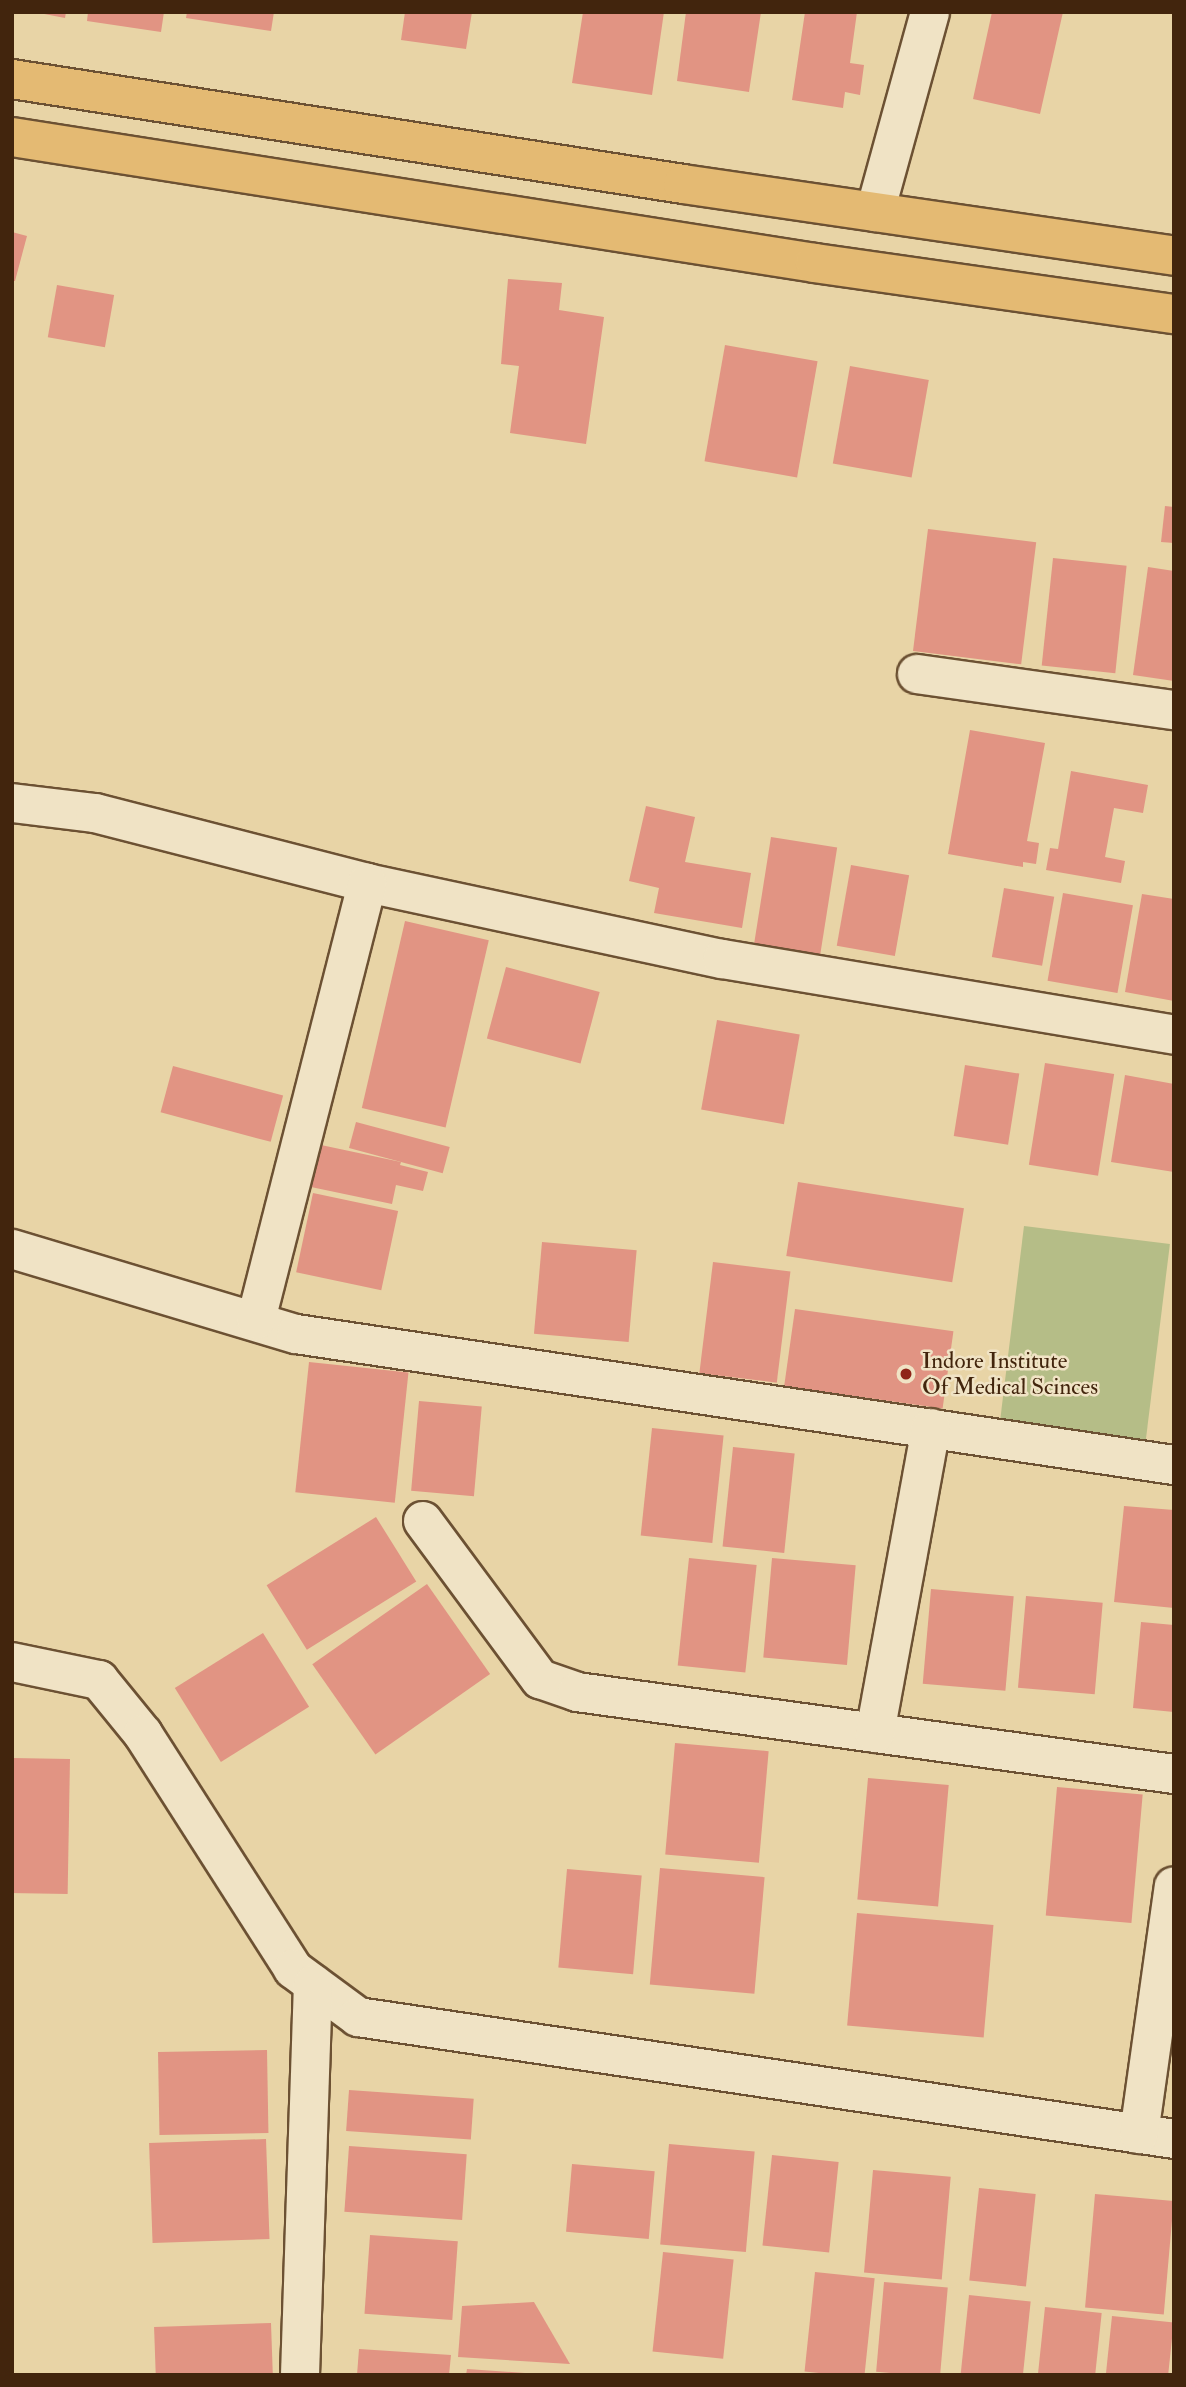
<!DOCTYPE html>
<html>
<head>
<meta charset="utf-8">
<style>
  body { margin:0 }
  #map { position:relative; width:1186px; height:2387px; overflow:hidden; background:#e8d4a6; font-family:"IM FELL Double Pica",serif }
  div>[style] { position:absolute }
  .green>* { inset:0; background:#b5bd87; transform-origin:0 0 }
  .building>* { inset:0; background:#e19483; transform-origin:0 0 }
  .roads { filter:drop-shadow(2px 0 #6c5133) drop-shadow(-2px 0 #6c5133) drop-shadow(0 2px #6c5133) drop-shadow(0 -2px #6c5133) }
  .minor>* { height:38px; margin:-19px; padding:0 19px; transform-origin:19px; border-radius:19px; background:#f0e3c5 }
  .major>* { height:38px; margin:-19px; padding:0 19px; transform-origin:19px; border-radius:19px; background:#e4ba73 }
  .dots>* { width:19px; height:19px; translate:-50% -50%; box-sizing:border-box; border:4px solid #f0e3c5; border-radius:50% }
  span { translate:-50% -50%; white-space:nowrap; text-align:center; line-height:1.15; -webkit-text-stroke:5px #f0e3c5; paint-order:stroke }
  .poi-label { font-size:23px; color:#42250d }
  .left { translate:0 -50%; text-align:left }
  .frame { position:absolute; inset:0; border:14px solid #42250d; pointer-events:none }
</style>
</head>
<body>
<div id="map">
  <div class="green">
    <i style="left:1024px;top:1226px;width:147px;height:212px;rotate:7deg"></i>
  </div>
  <div class="building">
    <i style="clip-path:polygon(34px 12px,66px 12px,65px 18px)"></i>
    <i style="clip-path:polygon(88px 12px,164px 12px,161px 32px,87px 21px)"></i>
    <i style="clip-path:polygon(187px 12px,274px 12px,271px 31px,186px 18px)"></i>
    <i style="clip-path:polygon(405px 12px,472px 12px,466px 49px,401px 40px)"></i>
    <i style="clip-path:polygon(583px 12px,664px 12px,652px 95px,572px 83px)"></i>
    <i style="clip-path:polygon(686px 12px,761px 12px,749px 92px,677px 81px)"></i>
    <i style="clip-path:polygon(805px 12px,857px 12px,850px 63px,864px 65px,860px 95px,845px 92px,843px 108px,792px 100px)"></i>
    <i style="clip-path:polygon(992px 12px,1063px 12px,1040px 114px,973px 99px)"></i>
    <i style="clip-path:polygon(12px 232px,27px 236px,15px 281px,12px 281px)"></i>
    <i style="clip-path:polygon(508px 279px,562px 283px,559px 310px,604px 317px,586px 444px,510px 433px,519px 366px,501px 364px)"></i>
    <i style="left:57px;top:285px;width:58px;height:53px;rotate:10deg"></i>
    <i style="left:725px;top:345px;width:94px;height:118px;rotate:10deg"></i>
    <i style="left:850px;top:366px;width:80px;height:99px;rotate:10deg"></i>
    <i style="clip-path:polygon(1165px 506px,1174px 507px,1174px 543px,1161px 542px)"></i>
    <i style="left:928px;top:529px;width:109px;height:123px;rotate:7deg"></i>
    <i style="left:1053px;top:558px;width:74px;height:108px;rotate:6deg"></i>
    <i style="clip-path:polygon(1148px 567px,1174px 571px,1174px 681px,1133px 675px)"></i>
    <i style="clip-path:polygon(970px 730px,1045px 743px,1027px 841px,1039px 843px,1036px 864px,1023px 862px,1023px 867px,948px 854px)"></i>
    <i style="clip-path:polygon(1071px 771px,1148px 785px,1143px 813px,1114px 808px,1105px 857px,1125px 861px,1121px 883px,1046px 870px,1050px 848px,1058px 849px)"></i>
    <i style="clip-path:polygon(646px 806px,695px 817px,685px 862px,751px 873px,742px 928px,654px 913px,659px 888px,629px 881px)"></i>
    <i style="left:771px;top:837px;width:67px;height:110px;rotate:9deg"></i>
    <i style="left:851px;top:865px;width:59px;height:82px;rotate:10deg"></i>
    <i style="left:1004px;top:888px;width:51px;height:70px;rotate:10deg"></i>
    <i style="left:1063px;top:893px;width:71px;height:89px;rotate:10deg"></i>
    <i style="clip-path:polygon(1142px 894px,1174px 899px,1174px 1001px,1125px 992px)"></i>
    <i style="left:405px;top:921px;width:86px;height:192px;rotate:13deg"></i>
    <i style="left:506px;top:967px;width:97px;height:74px;rotate:15deg"></i>
    <i style="left:717px;top:1020px;width:84px;height:91px;rotate:10deg"></i>
    <i style="left:1045px;top:1063px;width:70px;height:103px;rotate:9deg"></i>
    <i style="left:965px;top:1065px;width:55px;height:72px;rotate:9deg"></i>
    <i style="left:173px;top:1066px;width:114px;height:48px;rotate:15deg"></i>
    <i style="clip-path:polygon(1125px 1075px,1174px 1084px,1174px 1172px,1111px 1162px)"></i>
    <i style="left:356px;top:1122px;width:97px;height:27px;rotate:15deg"></i>
    <i style="clip-path:polygon(321px 1145px,401px 1162px,400px 1165px,428px 1172px,423px 1191px,396px 1185px,392px 1204px,311px 1187px)"></i>
    <i style="left:798px;top:1182px;width:168px;height:75px;rotate:9deg"></i>
    <i style="left:313px;top:1193px;width:87px;height:81px;rotate:12deg"></i>
    <i style="left:542px;top:1242px;width:95px;height:92px;rotate:5deg"></i>
    <i style="left:713px;top:1262px;width:78px;height:112px;rotate:7deg"></i>
    <i style="left:795px;top:1309px;width:160px;height:78px;rotate:8deg"></i>
    <i style="left:309px;top:1362px;width:100px;height:131px;rotate:6deg"></i>
    <i style="left:419px;top:1401px;width:63px;height:90px;rotate:5deg"></i>
    <i style="left:652px;top:1428px;width:72px;height:108px;rotate:6deg"></i>
    <i style="left:733px;top:1447px;width:62px;height:100px;rotate:6deg"></i>
    <i style="clip-path:polygon(1124px 1506px,1174px 1510px,1174px 1608px,1114px 1602px)"></i>
    <i style="left:376px;top:1517px;width:76px;height:129px;rotate:58deg"></i>
    <i style="left:689px;top:1558px;width:68px;height:108px;rotate:6deg"></i>
    <i style="left:772px;top:1558px;width:84px;height:100px;rotate:5deg"></i>
    <i style="left:427px;top:1584px;width:110px;height:140px;rotate:55deg"></i>
    <i style="left:931px;top:1589px;width:83px;height:95px;rotate:5deg"></i>
    <i style="left:1026px;top:1596px;width:77px;height:92px;rotate:5deg"></i>
    <i style="clip-path:polygon(1141px 1622px,1174px 1625px,1174px 1712px,1133px 1708px)"></i>
    <i style="left:263px;top:1633px;width:87px;height:104px;rotate:58deg"></i>
    <i style="left:675px;top:1743px;width:94px;height:112px;rotate:5deg"></i>
    <i style="left:12px;top:1758px;width:58px;height:135px;rotate:1deg"></i>
    <i style="left:868px;top:1778px;width:81px;height:122px;rotate:5deg"></i>
    <i style="left:1057px;top:1787px;width:86px;height:129px;rotate:5deg"></i>
    <i style="left:660px;top:1868px;width:105px;height:117px;rotate:5deg"></i>
    <i style="left:567px;top:1869px;width:75px;height:99px;rotate:5deg"></i>
    <i style="left:857px;top:1913px;width:137px;height:113px;rotate:5deg"></i>
    <i style="left:267px;top:2050px;width:83px;height:109px;rotate:89deg"></i>
    <i style="left:349px;top:2090px;width:125px;height:41px;rotate:4deg"></i>
    <i style="left:266px;top:2139px;width:100px;height:117px;rotate:88deg"></i>
    <i style="left:669px;top:2144px;width:86px;height:101px;rotate:5deg"></i>
    <i style="left:349px;top:2146px;width:118px;height:66px;rotate:4deg"></i>
    <i style="left:772px;top:2155px;width:67px;height:91px;rotate:6deg"></i>
    <i style="left:572px;top:2164px;width:83px;height:68px;rotate:5deg"></i>
    <i style="left:873px;top:2170px;width:78px;height:103px;rotate:5deg"></i>
    <i style="left:979px;top:2188px;width:57px;height:93px;rotate:6deg"></i>
    <i style="left:1095px;top:2194px;width:79px;height:114px;rotate:5deg"></i>
    <i style="left:370px;top:2235px;width:88px;height:79px;rotate:4deg"></i>
    <i style="left:663px;top:2252px;width:71px;height:100px;rotate:6deg"></i>
    <i style="left:815px;top:2272px;width:60px;height:100px;rotate:6deg"></i>
    <i style="left:884px;top:2282px;width:64px;height:90px;rotate:5deg"></i>
    <i style="left:969px;top:2295px;width:62px;height:80px;rotate:6deg"></i>
    <i style="clip-path:polygon(534px 2302px,570px 2364px,458px 2357px,462px 2306px)"></i>
    <i style="left:1045px;top:2307px;width:57px;height:68px;rotate:6deg"></i>
    <i style="left:1112px;top:2316px;width:62px;height:59px;rotate:6deg"></i>
    <i style="left:271px;top:2323px;width:52px;height:117px;rotate:88deg"></i>
    <i style="clip-path:polygon(359px 2349px,451px 2355px,449px 2375px,357px 2375px)"></i>
    <i style="clip-path:polygon(467px 2369px,525px 2373px,525px 2375px,466px 2375px)"></i>
  </div>
  <div class="roads">
    <div class="minor">
      <i style="left:875px;top:212px;width:207px;rotate:-74.6deg"></i>
      <i style="left:917px;top:674px;width:260px;rotate:8deg"></i>
      <i style="left:12px;top:803px;width:84px;rotate:6.9deg"></i>
      <i style="left:95px;top:813px;width:281px;rotate:14.4deg"></i>
      <i style="left:367px;top:883px;width:363px;rotate:12.1deg"></i>
      <i style="left:722px;top:959px;width:458px;rotate:9.5deg"></i>
      <i style="left:12px;top:1249px;width:296px;rotate:16.7deg"></i>
      <i style="left:296px;top:1334px;width:888px;rotate:8.49deg"></i>
      <i style="left:256px;top:1320px;width:451px;rotate:-75.7deg"></i>
      <i style="left:423px;top:1521px;width:197px;rotate:53.5deg"></i>
      <i style="left:540px;top:1679px;width:39px;rotate:19deg"></i>
      <i style="left:577px;top:1692px;width:603px;rotate:7.82deg"></i>
      <i style="left:12px;top:1662px;width:89px;rotate:11.7deg"></i>
      <i style="left:99px;top:1680px;width:70px;rotate:50.8deg"></i>
      <i style="left:143px;top:1734px;width:279px;rotate:57.4deg"></i>
      <i style="left:293px;top:1969px;width:81px;rotate:36.4deg"></i>
      <i style="left:358px;top:2017px;width:825px;rotate:8.5deg"></i>
      <i style="left:875px;top:1733px;width:310px;rotate:-79.6deg"></i>
      <i style="left:1139px;top:2134px;width:250px;rotate:-82deg"></i>
      <i style="left:300px;top:2375px;width:391px;rotate:-88.1deg"></i>
    </div>
    <div class="major">
      <i style="left:12px;top:79px;width:679px;rotate:8.89deg"></i>
      <i style="left:683px;top:184px;width:496px;rotate:8.3deg"></i>
      <i style="left:12px;top:137px;width:813px;rotate:8.92deg"></i>
      <i style="left:815px;top:263px;width:363px;rotate:8.1deg"></i>
    </div>
  </div>
  <div class="dots">
    <i style="left:906px;top:1374px;background:#8f2418"></i>
  </div>
  <div class="poi-label">
    <span class="left" style="left:922px;top:1374px">Indore Institute<br>Of Medical Scinces</span>
  </div>
  <div class="frame"></div>
</div>
</body>
</html>
